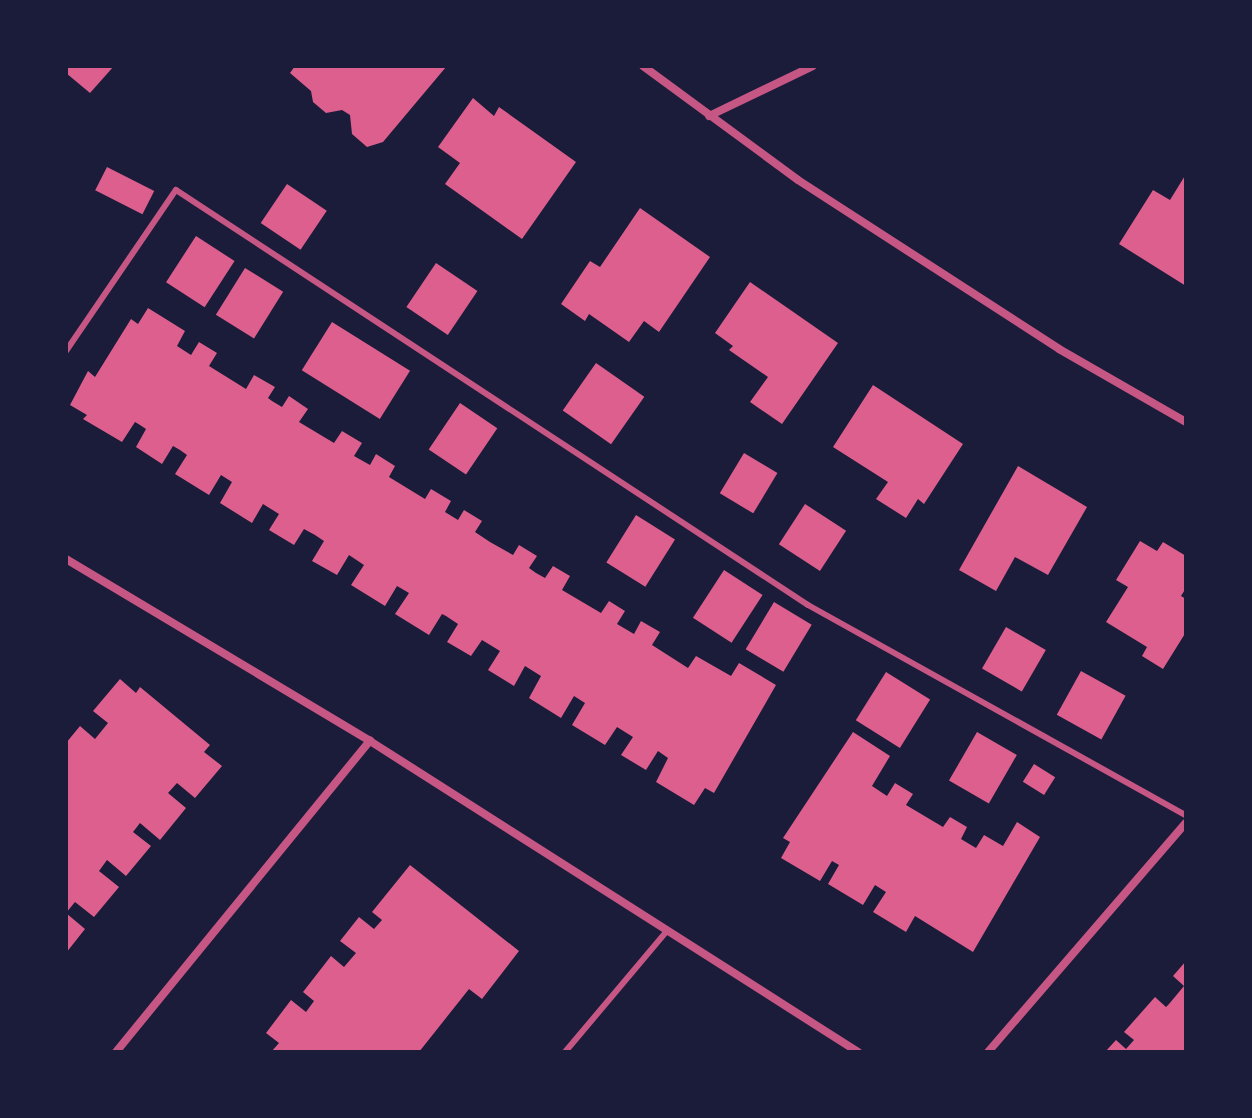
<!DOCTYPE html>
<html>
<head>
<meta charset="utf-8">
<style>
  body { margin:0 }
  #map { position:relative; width:1252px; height:1118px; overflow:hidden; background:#1b1b3a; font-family:"Open Sans",sans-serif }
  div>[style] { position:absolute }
  .building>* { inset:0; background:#dd5f8e; transform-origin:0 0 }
  .service>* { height:6px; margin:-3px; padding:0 3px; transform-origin:3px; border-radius:3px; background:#c65784 }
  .minor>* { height:8px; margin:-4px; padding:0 4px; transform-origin:4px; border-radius:4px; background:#c65784 }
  span { translate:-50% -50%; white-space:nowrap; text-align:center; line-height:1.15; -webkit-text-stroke:6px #1b1b3a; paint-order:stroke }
  .frame { position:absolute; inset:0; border:68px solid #1b1b3a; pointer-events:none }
</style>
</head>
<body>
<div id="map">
  <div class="building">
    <i style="clip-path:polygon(66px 66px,114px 66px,90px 93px,66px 73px)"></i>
    <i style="clip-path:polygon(295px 66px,444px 66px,446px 67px,383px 142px,367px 147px,352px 134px,350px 115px,342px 110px,326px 113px,313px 102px,311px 91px,290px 73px)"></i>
    <i style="clip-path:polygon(473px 98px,494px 116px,499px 107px,576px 162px,522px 239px,445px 184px,460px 163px,438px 147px)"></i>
    <i style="left:107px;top:167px;width:53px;height:26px;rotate:27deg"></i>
    <i style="clip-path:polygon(1186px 174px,1186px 286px,1119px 244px,1153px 190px,1170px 200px)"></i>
    <i style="left:287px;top:184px;width:48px;height:47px;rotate:34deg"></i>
    <i style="clip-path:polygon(640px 208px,710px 257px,659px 332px,644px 321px,629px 342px,589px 314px,585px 321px,561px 304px,590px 261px,600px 267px)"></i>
    <i style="left:196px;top:236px;width:46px;height:55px;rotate:33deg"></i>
    <i style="left:436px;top:263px;width:50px;height:53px;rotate:34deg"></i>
    <i style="left:245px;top:268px;width:45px;height:55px;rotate:32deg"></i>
    <i style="clip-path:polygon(750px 282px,838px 343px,782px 424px,750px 402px,768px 377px,729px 350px,733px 346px,715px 333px)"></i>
    <i style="clip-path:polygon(148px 308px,185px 331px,177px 346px,191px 355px,199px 342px,217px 353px,209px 366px,246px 389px,254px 375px,275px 387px,268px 398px,272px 401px,282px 407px,289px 396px,308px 409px,299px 422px,334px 443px,342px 431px,362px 443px,354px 456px,370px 465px,376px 454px,395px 466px,389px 477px,425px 499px,431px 489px,451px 501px,445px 512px,458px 520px,464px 510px,482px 521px,475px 532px,490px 542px,513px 555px,519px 545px,537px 556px,529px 568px,536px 573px,545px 578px,553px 566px,570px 576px,562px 590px,601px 613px,609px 601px,625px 611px,617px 624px,634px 634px,641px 621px,660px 632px,652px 645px,688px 668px,696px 656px,731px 676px,739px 663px,776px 685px,714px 793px,705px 788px,694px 805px,656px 782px,668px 758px,658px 751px,646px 770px,621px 755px,633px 737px,617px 727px,605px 745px,572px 725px,585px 703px,574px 696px,561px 718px,529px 698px,541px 676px,525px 666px,514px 686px,488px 670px,500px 651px,482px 640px,471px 656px,447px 642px,458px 624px,446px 616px,442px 614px,429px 635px,395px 614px,409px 593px,397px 586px,385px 606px,351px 585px,364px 565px,349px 555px,337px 575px,312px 561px,324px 541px,315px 535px,304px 529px,294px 545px,269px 530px,279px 514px,263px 504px,252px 523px,220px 503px,232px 482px,221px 475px,209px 495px,175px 474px,187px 455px,180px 450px,173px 446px,162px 464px,136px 447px,146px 429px,140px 425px,135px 422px,122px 442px,83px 419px,87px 415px,70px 405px,88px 371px,95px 377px,131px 319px,138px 324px)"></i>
    <i style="left:332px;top:322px;width:92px;height:57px;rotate:32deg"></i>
    <i style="left:596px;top:363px;width:59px;height:58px;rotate:35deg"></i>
    <i style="clip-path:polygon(873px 385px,963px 444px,924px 504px,918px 499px,906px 518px,876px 499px,888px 482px,833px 447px)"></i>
    <i style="left:460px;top:403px;width:45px;height:56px;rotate:34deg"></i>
    <i style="left:744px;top:453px;width:39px;height:47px;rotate:31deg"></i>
    <i style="clip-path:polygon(1018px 466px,1087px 507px,1048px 575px,1015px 557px,996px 591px,959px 570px)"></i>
    <i style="left:805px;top:504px;width:49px;height:48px;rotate:33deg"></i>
    <i style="left:636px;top:515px;width:46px;height:56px;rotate:32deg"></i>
    <i style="clip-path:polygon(1140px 541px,1157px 551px,1163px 542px,1186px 556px,1186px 588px,1181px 596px,1186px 599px,1186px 632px,1163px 669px,1142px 656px,1147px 647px,1106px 622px,1128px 587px,1116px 580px)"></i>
    <i style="left:724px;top:570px;width:46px;height:57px;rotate:33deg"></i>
    <i style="left:774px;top:602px;width:44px;height:55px;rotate:31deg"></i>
    <i style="left:1006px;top:627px;width:46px;height:48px;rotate:30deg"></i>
    <i style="left:1081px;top:671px;width:51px;height:50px;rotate:29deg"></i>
    <i style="left:886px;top:672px;width:52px;height:57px;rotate:32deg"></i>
    <i style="clip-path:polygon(120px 679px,136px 693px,140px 687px,210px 745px,204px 752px,222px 766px,195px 798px,177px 783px,168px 793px,186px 808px,160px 840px,140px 823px,133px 832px,151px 846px,126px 876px,107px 860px,99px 871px,119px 887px,94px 917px,75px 902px,66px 913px,66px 743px,80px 726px,95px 739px,108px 723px,93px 711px)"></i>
    <i style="clip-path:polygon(853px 732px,890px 756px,872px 786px,887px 796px,895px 783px,913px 794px,906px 805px,943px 827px,950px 817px,967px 827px,961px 839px,976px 848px,984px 835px,1003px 846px,1017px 822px,1040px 837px,973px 952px,915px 916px,906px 932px,873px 912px,886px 892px,875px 885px,863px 905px,828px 884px,839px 865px,832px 861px,820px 881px,781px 858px,790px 842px,783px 838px)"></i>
    <i style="left:977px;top:732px;width:46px;height:56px;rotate:30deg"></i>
    <i style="left:1034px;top:764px;width:25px;height:21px;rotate:32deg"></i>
    <i style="clip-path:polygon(410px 865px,519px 951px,482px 999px,469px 989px,419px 1052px,271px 1052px,279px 1043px,266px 1033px,291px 1000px,306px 1012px,314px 1001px,303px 992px,331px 956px,344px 967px,356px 953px,340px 941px,359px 917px,374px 929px,382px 920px,372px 912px)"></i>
    <i style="clip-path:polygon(66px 913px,85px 929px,66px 953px)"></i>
    <i style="clip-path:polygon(1186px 961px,1186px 1052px,1105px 1052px,1116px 1040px,1126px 1049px,1134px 1040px,1124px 1032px,1155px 997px,1166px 1007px,1169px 1004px,1184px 986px,1173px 976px)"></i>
  </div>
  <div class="service">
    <i style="left:66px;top:351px;width:195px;rotate:-55.7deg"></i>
    <i style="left:176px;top:190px;width:756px;rotate:33.29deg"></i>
    <i style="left:808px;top:605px;width:432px;rotate:29.1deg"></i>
    <i style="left:565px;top:1052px;width:158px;rotate:-49.9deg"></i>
  </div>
  <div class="minor">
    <i style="left:643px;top:66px;width:192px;rotate:36.3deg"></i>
    <i style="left:798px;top:180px;width:311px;rotate:32.9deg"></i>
    <i style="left:1059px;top:349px;width:146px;rotate:29.9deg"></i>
    <i style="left:709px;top:116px;width:115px;rotate:-25.7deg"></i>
    <i style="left:66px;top:559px;width:354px;rotate:30.9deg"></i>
    <i style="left:370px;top:741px;width:579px;rotate:32.51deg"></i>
    <i style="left:116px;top:1052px;width:402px;rotate:-50.8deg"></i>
    <i style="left:988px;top:1052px;width:303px;rotate:-49.2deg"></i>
  </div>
  <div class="frame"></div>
</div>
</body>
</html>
